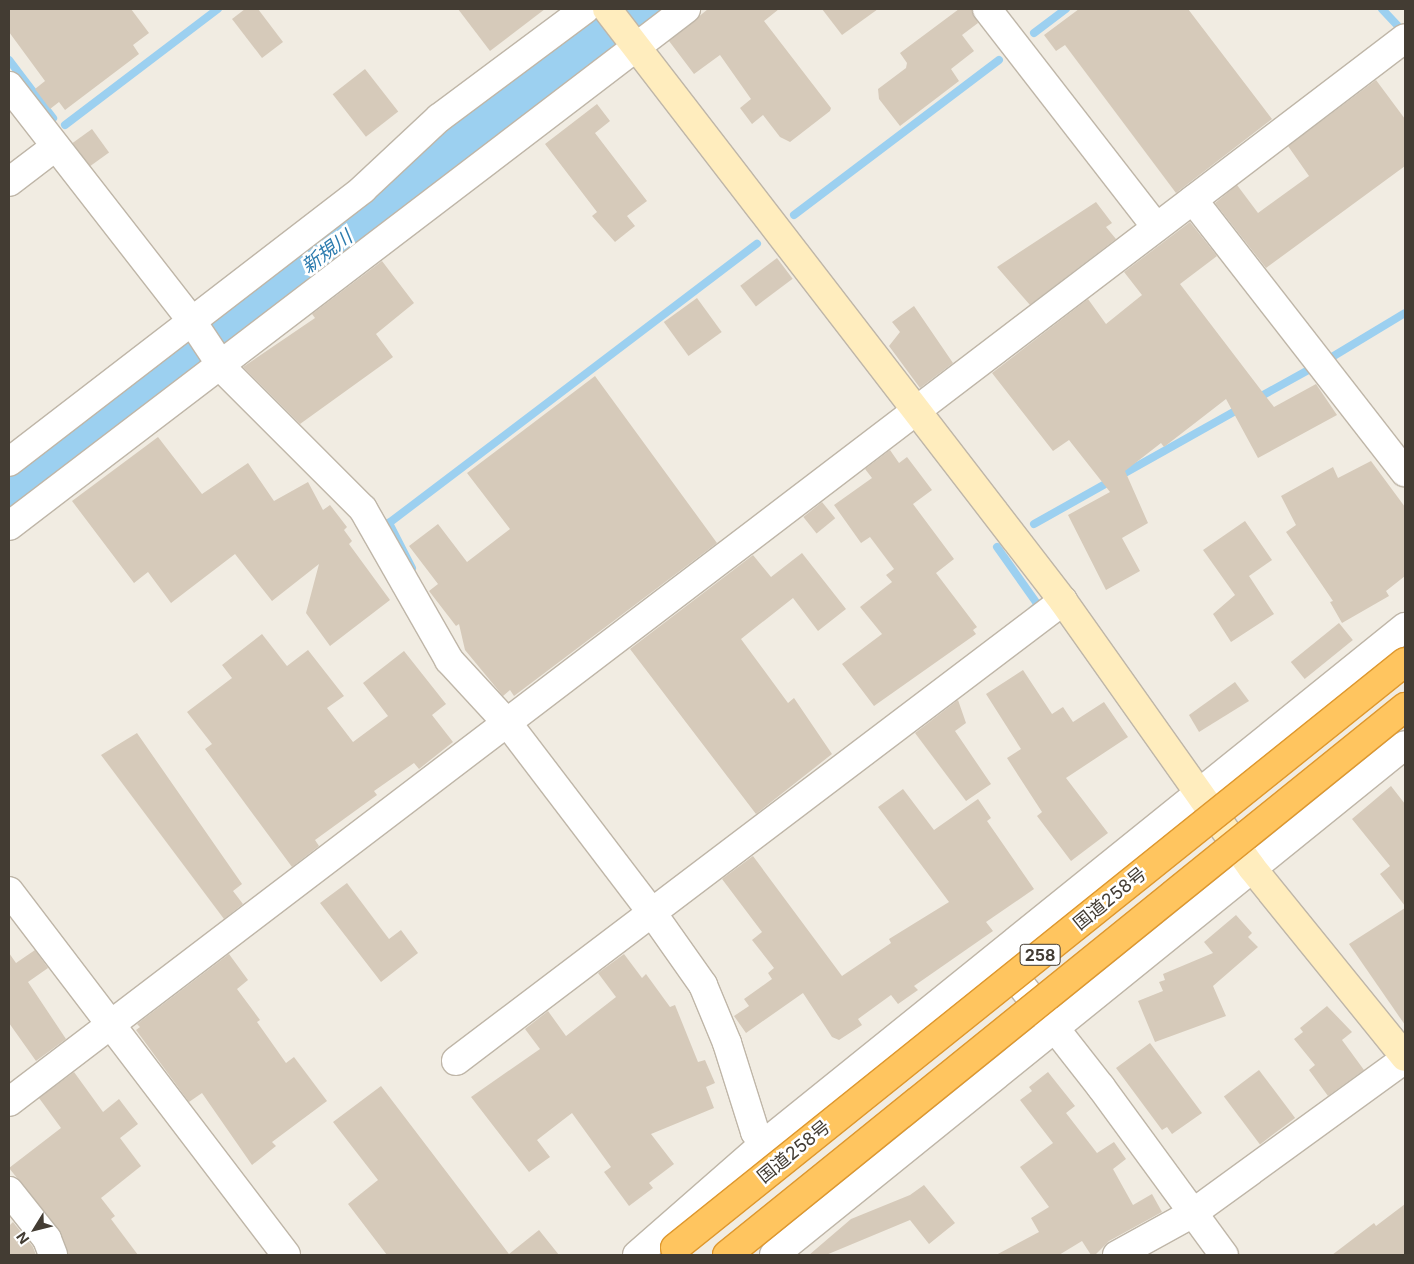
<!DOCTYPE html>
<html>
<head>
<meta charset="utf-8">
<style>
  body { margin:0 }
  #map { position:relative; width:1414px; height:1264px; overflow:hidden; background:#f1ece2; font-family:Inter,"Noto Sans JP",sans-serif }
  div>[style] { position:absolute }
  .stream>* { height:8px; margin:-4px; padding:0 4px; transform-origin:4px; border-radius:4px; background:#9cd0f0 }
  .river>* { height:48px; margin:-24px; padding:0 24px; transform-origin:24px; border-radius:24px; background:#9cd0f0 }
  .building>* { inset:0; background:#d6caba; transform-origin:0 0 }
  .roads { filter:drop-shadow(1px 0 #bfb6a8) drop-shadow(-1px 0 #bfb6a8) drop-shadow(0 1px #bfb6a8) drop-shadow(0 -1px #bfb6a8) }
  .street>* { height:28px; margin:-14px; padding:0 14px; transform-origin:14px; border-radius:14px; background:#fff }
  .secondary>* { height:28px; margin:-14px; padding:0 14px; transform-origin:14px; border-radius:14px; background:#ffedbe }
  .bridges { filter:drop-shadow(1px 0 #de982f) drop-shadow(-1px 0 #de982f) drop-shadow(0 1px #de982f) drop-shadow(0 -1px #de982f) }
  .highway-bridge>* { height:28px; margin:-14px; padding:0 14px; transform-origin:14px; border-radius:14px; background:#ffc55f }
  span { translate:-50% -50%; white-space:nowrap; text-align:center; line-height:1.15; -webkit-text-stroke:5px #fff; paint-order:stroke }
  .shield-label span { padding:1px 4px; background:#fff; border:1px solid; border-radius:4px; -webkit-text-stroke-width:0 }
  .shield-label { font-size:16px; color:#433c33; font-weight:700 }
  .street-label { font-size:18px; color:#433c33 }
  .water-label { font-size:19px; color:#2c7bae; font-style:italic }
  .frame { position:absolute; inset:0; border:10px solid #433c33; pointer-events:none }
  .north { position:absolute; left:10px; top:1204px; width:50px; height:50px; -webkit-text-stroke:4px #fff; paint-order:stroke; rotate:234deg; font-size:14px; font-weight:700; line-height:20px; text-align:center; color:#433c33 }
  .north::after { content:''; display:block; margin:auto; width:18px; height:22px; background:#433c33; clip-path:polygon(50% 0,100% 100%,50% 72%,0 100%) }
</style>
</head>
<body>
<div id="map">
  <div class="stream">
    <i style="left:1382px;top:9px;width:23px;rotate:47deg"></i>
    <i style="left:1034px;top:33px;width:40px;rotate:-37deg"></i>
    <i style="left:9px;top:60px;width:73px;rotate:52.8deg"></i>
    <i style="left:65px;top:125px;width:192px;rotate:-37.2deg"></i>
    <i style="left:794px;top:215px;width:257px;rotate:-37.1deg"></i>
    <i style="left:1332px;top:357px;width:85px;rotate:-31.1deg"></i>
    <i style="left:1256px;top:399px;width:64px;rotate:-29deg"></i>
    <i style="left:1034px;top:524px;width:237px;rotate:-29.3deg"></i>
    <i style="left:997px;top:547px;width:71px;rotate:54.7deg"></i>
    <i style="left:1038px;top:605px;width:8px;rotate:140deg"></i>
    <i style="left:412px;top:568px;width:51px;rotate:-117.1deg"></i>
    <i style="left:389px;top:523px;width:462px;rotate:-37.2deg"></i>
  </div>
  <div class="river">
    <i style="left:9px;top:494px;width:800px;rotate:-37.33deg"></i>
  </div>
  <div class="building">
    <i style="clip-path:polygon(9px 9px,131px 9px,149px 33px,133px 45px,139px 54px,65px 110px,59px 102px,50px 109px,35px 89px,45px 81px,9px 32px)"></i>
    <i style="clip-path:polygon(245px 9px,258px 9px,283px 42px,262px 58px,232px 19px)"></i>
    <i style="clip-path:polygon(458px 9px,545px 9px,490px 51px)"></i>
    <i style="clip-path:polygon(708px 9px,779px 9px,764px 21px,831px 108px,830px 111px,790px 142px,780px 137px,763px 115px,752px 124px,740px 108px,751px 99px,720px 55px,694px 74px,669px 41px)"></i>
    <i style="clip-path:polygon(822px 9px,878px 9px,842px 35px)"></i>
    <i style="clip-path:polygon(959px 9px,972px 9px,978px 23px,962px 35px,974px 51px,951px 69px,959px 81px,900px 126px,879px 99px,878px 89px,906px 68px,907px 63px,900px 53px)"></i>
    <i style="clip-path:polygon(1079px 9px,1188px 9px,1272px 119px,1176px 193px,1065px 45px,1056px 51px,1044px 35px)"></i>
    <i style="left:365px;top:69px;width:54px;height:41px;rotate:52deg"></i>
    <i style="clip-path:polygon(1376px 80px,1405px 119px,1405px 166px,1266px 268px,1215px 203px,1237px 185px,1258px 213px,1309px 176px,1288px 146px)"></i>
    <i style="clip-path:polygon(597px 104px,610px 121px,595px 133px,647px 201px,627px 216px,635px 226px,615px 242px,592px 216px,597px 212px,545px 144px)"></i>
    <i style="left:92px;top:129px;width:29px;height:24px;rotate:54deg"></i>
    <i style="clip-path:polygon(1096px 202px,1112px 223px,1106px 227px,1116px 239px,1030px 305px,997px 267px)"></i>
    <i style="clip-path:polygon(1190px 222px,1217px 256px,1180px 284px,1274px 407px,1316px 384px,1337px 415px,1258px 458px,1226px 399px,1164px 447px,1161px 443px,1125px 471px,1148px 523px,1122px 538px,1140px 571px,1106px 590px,1068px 515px,1110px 492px,1069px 440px,1053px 451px,992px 373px,1088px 299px,1106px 324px,1142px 295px,1124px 272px)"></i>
    <i style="left:777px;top:258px;width:26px;height:46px;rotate:53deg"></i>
    <i style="clip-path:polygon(382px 261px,414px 303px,376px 334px,393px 357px,300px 424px,243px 367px,315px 318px,312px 314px)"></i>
    <i style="left:697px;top:298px;width:42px;height:41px;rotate:54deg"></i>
    <i style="clip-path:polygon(914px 306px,953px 363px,920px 388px,889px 346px,900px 332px,892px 322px)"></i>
    <i style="clip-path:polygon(595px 376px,717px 543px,514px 696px,510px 690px,503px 696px,465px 650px,459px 624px,456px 626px,429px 591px,438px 584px,409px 546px,438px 524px,467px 562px,510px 529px,467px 473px)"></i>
    <i style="clip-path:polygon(158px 437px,202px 494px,248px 463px,274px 501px,308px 482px,323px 510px,330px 505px,347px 527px,344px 530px,352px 541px,349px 544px,390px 600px,330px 646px,306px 613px,319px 564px,272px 601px,235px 554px,171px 603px,148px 572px,134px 583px,72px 501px)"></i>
    <i style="clip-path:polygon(890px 450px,899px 463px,907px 457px,932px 490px,913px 504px,954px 559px,936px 573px,977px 627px,973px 630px,976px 634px,874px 706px,842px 664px,882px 634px,860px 607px,892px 582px,886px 575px,894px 569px,870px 537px,861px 543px,834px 505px,872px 478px,865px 469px)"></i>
    <i style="clip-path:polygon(1371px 461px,1405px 507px,1405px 576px,1386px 591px,1389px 596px,1342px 623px,1330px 602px,1333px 601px,1286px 532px,1296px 525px,1281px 496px,1333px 467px,1338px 478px)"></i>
    <i style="left:822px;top:502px;width:21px;height:24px;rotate:51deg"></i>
    <i style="clip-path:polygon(1245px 521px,1272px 560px,1249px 576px,1274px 614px,1231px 642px,1213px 614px,1235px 595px,1203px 550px)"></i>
    <i style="clip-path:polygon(802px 553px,846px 609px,818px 631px,793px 598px,741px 639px,788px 703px,794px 698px,832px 754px,756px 814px,630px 649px,753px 555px,771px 577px)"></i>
    <i style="left:1339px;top:623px;width:22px;height:62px;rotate:51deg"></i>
    <i style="clip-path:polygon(262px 634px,287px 666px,308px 650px,344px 696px,327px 708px,353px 742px,388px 716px,363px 683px,404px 651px,446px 704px,432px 715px,453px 742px,419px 769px,414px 763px,374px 791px,377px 795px,315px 840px,319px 846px,292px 867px,205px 749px,212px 744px,187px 712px,232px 678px,222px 665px)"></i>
    <i style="clip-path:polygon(1023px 670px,1052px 714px,1063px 707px,1073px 722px,1104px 702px,1128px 737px,1066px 778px,1108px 833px,1071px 861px,1037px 816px,1042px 812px,1007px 758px,1021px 749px,986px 694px)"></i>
    <i style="clip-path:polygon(1235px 682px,1249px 701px,1199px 732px,1189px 715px)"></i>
    <i style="clip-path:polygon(958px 700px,966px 723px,955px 731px,991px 784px,966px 801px,915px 733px)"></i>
    <i style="clip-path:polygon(137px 733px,242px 884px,233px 891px,243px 904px,224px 919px,101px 755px)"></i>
    <i style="clip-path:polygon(1391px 786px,1405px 804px,1405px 906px,1380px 874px,1390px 866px,1352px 819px)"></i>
    <i style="clip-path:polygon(903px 789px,934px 830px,978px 799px,991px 818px,987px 821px,1034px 889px,986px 922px,993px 931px,914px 986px,918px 990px,898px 1004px,891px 995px,858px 1019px,862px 1025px,839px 1040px,832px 1037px,803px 993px,746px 1033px,734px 1016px,749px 1006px,744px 999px,772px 979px,768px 973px,774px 968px,752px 940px,762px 932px,722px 879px,753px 856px,842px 976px,891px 943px,889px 939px,949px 902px,878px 807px)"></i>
    <i style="clip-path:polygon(347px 883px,389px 939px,401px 930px,418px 953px,381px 982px,320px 903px)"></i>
    <i style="clip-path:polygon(1405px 908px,1405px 1025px,1349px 944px)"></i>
    <i style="clip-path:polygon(1236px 915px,1252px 933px,1248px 937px,1258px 947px,1213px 986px,1226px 1016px,1155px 1042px,1138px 1001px,1163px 991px,1159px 982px,1165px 980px,1163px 974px,1213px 953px,1204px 942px)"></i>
    <i style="clip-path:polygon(35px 950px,48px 968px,28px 982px,66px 1039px,36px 1061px,9px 1023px,9px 953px,16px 963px)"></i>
    <i style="clip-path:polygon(229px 954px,248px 980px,237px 989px,260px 1020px,257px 1022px,286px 1063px,294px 1057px,327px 1101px,272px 1142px,276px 1146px,252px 1165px,202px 1093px,189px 1102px,136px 1030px,140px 1027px,137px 1024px)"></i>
    <i style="clip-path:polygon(624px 954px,642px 978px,646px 974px,670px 1007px,675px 1005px,698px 1062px,705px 1060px,715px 1083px,706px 1087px,714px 1108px,651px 1134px,674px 1164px,649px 1183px,653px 1188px,629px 1206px,604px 1172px,611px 1167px,572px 1113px,537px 1140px,550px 1157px,529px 1172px,471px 1097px,540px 1049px,525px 1029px,548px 1011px,566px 1036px,616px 997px,598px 973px)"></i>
    <i style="clip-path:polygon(1327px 1006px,1352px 1032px,1342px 1040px,1364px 1070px,1328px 1096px,1309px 1070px,1315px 1065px,1294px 1039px,1303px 1032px,1300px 1028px)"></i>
    <i style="clip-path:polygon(1150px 1043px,1202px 1113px,1172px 1134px,1167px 1127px,1162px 1130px,1116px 1068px)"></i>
    <i style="left:1259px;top:1070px;width:60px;height:44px;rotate:53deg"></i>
    <i style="clip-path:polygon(74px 1072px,103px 1112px,119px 1099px,138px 1124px,120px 1138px,141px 1166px,101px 1198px,115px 1216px,111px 1219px,138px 1255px,68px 1255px,59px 1230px,9px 1168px,61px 1128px,39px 1098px)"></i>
    <i style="clip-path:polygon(1048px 1072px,1075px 1106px,1066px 1113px,1097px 1153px,1114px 1142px,1126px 1159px,1113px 1169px,1133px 1205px,1152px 1194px,1162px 1212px,1109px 1241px,1095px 1255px,1091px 1255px,1082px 1241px,1059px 1255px,996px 1255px,1039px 1232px,1031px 1218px,1049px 1207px,1020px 1167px,1053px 1143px,1020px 1100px,1032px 1091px,1029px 1087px)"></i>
    <i style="clip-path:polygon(381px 1086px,509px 1254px,539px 1230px,559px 1255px,387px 1255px,348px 1204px,378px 1180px,333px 1122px)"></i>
    <i style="clip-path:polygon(924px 1185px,955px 1223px,929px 1244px,910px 1220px,826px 1255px,809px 1255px,851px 1219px,910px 1195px)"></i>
    <i style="clip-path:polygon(1405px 1204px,1405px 1255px,1332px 1255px,1374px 1223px,1376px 1226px)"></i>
    <i style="clip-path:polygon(13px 1222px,33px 1247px,36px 1255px,9px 1255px,9px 1226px)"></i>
  </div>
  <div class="roads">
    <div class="street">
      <i style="left:987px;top:9px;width:276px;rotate:52.2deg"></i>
      <i style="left:9px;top:86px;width:296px;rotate:52.1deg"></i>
      <i style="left:191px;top:320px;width:61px;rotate:56.3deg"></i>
      <i style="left:225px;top:371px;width:195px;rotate:45deg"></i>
      <i style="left:363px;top:509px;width:174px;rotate:60.3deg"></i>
      <i style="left:449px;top:660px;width:88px;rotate:47.3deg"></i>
      <i style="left:509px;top:725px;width:238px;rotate:52.7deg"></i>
      <i style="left:653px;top:914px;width:87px;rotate:54.8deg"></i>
      <i style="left:703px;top:985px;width:63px;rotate:67.5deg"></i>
      <i style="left:727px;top:1043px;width:93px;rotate:72.5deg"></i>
      <i style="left:755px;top:1132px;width:15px;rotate:53deg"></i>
      <i style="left:9px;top:182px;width:58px;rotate:-37.3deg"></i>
      <i style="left:1193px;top:200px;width:345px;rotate:52.1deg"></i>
      <i style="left:9px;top:462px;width:447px;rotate:-37.6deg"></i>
      <i style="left:363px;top:189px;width:104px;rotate:-43.1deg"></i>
      <i style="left:439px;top:118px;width:182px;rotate:-36.7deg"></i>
      <i style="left:9px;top:526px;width:852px;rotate:-37.37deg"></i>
      <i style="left:9px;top:891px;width:457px;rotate:52.7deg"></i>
      <i style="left:999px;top:957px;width:165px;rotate:51.9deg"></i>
      <i style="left:1101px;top:1087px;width:208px;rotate:53.8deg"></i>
      <i style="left:456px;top:1061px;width:762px;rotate:-37.16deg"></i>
      <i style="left:9px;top:1102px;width:1755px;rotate:-37.31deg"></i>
      <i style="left:9px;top:1191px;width:61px;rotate:51.6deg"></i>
      <i style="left:47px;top:1239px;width:17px;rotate:69deg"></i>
      <i style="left:637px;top:1255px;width:169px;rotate:-41.2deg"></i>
      <i style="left:764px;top:1144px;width:824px;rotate:-38.89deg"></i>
      <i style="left:774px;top:1255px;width:811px;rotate:-38.95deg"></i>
      <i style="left:1117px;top:1255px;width:87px;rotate:-28.9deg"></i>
      <i style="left:1193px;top:1213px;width:262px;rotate:-36deg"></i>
    </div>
    <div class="secondary">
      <i style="left:607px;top:9px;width:747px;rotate:52.39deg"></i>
      <i style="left:1063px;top:601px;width:327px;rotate:54.7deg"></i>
      <i style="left:1252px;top:868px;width:243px;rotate:51deg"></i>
    </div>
  </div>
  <div class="bridges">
    <div class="highway-bridge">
      <i style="left:675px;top:1248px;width:936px;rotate:-38.76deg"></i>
      <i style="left:727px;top:1255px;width:872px;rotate:-38.95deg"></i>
    </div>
  </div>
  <div class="shield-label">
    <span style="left:1040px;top:955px">258</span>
  </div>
  <div class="street-label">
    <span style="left:1110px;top:899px;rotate:-39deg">国道258号</span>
    <span style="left:794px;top:1152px;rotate:-39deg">国道258号</span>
  </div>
  <div class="water-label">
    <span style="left:327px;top:252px;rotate:-37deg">新規川</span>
  </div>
  <div class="frame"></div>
  <div class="north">N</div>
</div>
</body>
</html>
